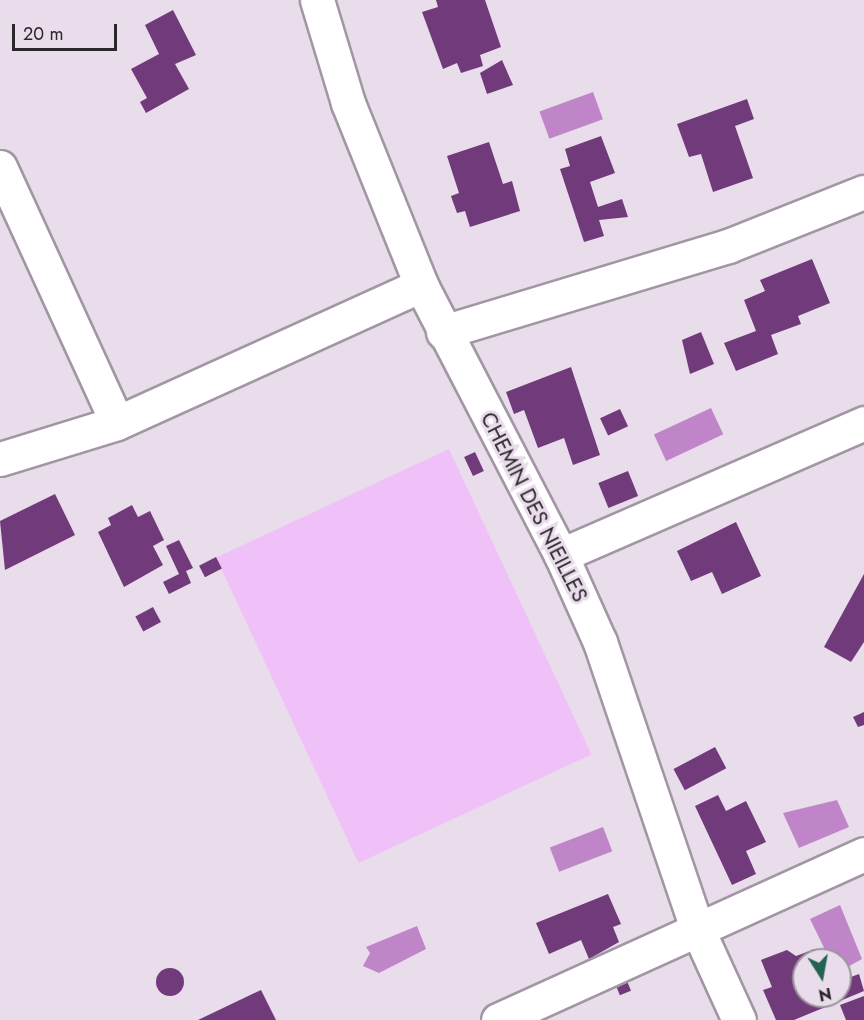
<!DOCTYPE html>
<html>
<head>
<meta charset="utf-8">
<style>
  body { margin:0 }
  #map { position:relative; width:864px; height:1020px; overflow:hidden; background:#e9dceb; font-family:Jost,sans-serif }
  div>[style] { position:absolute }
  .green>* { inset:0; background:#f0c1f8; transform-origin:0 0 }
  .water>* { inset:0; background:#c085c9; transform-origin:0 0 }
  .building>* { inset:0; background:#713a7a; transform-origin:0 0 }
  .round { border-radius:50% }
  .roads { filter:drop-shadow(2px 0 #a296a4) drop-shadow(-2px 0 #a296a4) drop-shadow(0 2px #a296a4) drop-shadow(0 -2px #a296a4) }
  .minor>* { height:33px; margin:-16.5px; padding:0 16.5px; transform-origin:16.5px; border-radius:16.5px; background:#fff }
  span { translate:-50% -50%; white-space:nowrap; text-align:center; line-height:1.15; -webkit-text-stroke:6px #e9dceb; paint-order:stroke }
  .street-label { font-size:21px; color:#2b262b }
  .north { position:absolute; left:792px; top:948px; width:60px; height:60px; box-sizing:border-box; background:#e9dceb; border:2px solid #9d939e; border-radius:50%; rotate:169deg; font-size:16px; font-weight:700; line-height:24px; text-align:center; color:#2b262b }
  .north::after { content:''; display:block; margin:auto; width:21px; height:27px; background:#236352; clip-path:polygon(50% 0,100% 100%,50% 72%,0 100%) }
  .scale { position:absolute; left:12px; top:24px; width:105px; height:27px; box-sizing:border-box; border:3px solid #2b262b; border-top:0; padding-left:8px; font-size:18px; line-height:21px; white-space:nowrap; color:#2b262b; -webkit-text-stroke:4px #e9dceb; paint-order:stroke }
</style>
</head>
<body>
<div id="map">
  <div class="green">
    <i style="left:449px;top:449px;width:337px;height:257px;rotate:65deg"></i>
  </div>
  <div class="water">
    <i style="left:593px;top:92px;width:29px;height:57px;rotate:70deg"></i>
    <i style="left:711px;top:408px;width:29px;height:63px;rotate:65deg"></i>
    <i style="clip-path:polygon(837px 800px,849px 827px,799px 848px,783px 813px)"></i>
    <i style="left:603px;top:827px;width:26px;height:57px;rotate:69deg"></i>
    <i style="clip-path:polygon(840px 905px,862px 959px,842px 970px,840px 960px,830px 960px,810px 919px)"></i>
    <i style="clip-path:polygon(417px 926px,426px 949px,379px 973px,363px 966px,370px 953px,366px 947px)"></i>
  </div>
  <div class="building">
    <i style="clip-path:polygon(436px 0,485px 0,501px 47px,480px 55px,483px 66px,461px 73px,457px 63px,443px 69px,422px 12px,438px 7px)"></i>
    <i style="clip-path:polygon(173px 10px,196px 55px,175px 64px,189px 89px,146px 113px,140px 102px,147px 98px,131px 69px,159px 54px,145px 25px)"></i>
    <i style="clip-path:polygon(502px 60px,513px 85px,487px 94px,480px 73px)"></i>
    <i style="clip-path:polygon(747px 99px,754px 119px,735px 126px,753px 178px,713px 192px,701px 154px,689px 157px,677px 124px)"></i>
    <i style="clip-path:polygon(601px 136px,615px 173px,590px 182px,598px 207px,622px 199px,628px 217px,599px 220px,604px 236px,584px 242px,560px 169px,570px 166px,565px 149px)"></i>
    <i style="clip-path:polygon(489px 142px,503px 184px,512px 181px,520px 211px,470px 227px,465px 211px,457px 213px,453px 202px,451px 196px,459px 193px,447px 156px)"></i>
    <i style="clip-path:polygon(812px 259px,830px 303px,798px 316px,801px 324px,771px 335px,778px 354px,736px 371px,724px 343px,756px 331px,744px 300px,765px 291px,760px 280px)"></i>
    <i style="clip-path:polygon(701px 332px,714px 364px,690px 374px,682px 340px)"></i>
    <i style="clip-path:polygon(571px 367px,600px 455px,573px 465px,564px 438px,538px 448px,524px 410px,514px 414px,506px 392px)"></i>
    <i style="left:620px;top:409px;width:19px;height:22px;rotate:65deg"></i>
    <i style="left:475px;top:452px;width:21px;height:12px;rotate:65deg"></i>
    <i style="left:628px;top:471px;width:27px;height:32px;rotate:68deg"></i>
    <i style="clip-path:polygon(55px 494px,75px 535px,5px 570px,0 521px)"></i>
    <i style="clip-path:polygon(132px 505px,138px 517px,150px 511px,164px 540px,153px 546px,163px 565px,124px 587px,98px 532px,111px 525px,108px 518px)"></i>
    <i style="clip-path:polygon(736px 522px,761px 576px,722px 594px,712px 572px,691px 581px,677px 551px)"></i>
    <i style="clip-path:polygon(179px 540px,193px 568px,186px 571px,191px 583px,169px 594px,163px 582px,179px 574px,166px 546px)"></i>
    <i style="left:216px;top:557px;width:13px;height:19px;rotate:63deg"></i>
    <i style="clip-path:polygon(864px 574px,864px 642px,851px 662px,824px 647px)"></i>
    <i style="left:153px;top:607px;width:17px;height:20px;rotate:62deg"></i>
    <i style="clip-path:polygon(864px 712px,864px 725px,858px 727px,853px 717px)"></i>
    <i style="left:715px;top:747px;width:24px;height:47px;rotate:62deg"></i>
    <i style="clip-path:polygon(718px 795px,726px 811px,746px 801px,766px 842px,746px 851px,756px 874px,732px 885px,695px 806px)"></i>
    <i style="clip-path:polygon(608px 894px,621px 924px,613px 927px,619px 942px,589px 959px,581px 940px,549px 954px,536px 923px)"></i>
    <i style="clip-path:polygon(815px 949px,819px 960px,804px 960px,804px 996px,840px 996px,840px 981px,859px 974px,864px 991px,794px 1020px,776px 1020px,763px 990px,772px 987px,761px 960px,787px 950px,796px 956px)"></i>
    <i class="round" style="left:156px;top:968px;width:28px;height:28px"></i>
    <i style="left:625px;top:976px;width:16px;height:12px;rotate:68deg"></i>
    <i style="clip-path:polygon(261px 990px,276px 1020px,198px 1020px,244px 998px)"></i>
    <i style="clip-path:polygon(864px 996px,864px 1020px,846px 1020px,840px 1005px)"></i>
  </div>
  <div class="roads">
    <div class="minor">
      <i style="left:317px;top:0;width:108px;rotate:73.2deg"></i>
      <i style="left:348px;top:103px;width:196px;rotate:68.1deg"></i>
      <i style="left:421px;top:285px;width:304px;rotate:62.6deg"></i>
      <i style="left:561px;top:555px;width:95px;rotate:65.9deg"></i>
      <i style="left:600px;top:642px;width:302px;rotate:71.3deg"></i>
      <i style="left:697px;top:928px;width:101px;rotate:65.5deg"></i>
      <i style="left:0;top:167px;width:281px;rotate:65.4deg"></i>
      <i style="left:443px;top:332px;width:298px;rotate:-16.8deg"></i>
      <i style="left:728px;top:246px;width:146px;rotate:-21.7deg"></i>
      <i style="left:0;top:459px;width:122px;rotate:-17.1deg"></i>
      <i style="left:117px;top:423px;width:334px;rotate:-24.4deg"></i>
      <i style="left:561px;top:555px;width:331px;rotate:-23.5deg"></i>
      <i style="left:498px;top:1020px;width:402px;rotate:-24.4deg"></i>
    </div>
  </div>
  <div class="street-label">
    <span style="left:534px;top:507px;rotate:63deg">CHEMIN DES NIEILLES</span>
  </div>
  <div class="north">N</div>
  <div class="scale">20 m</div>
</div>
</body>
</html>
